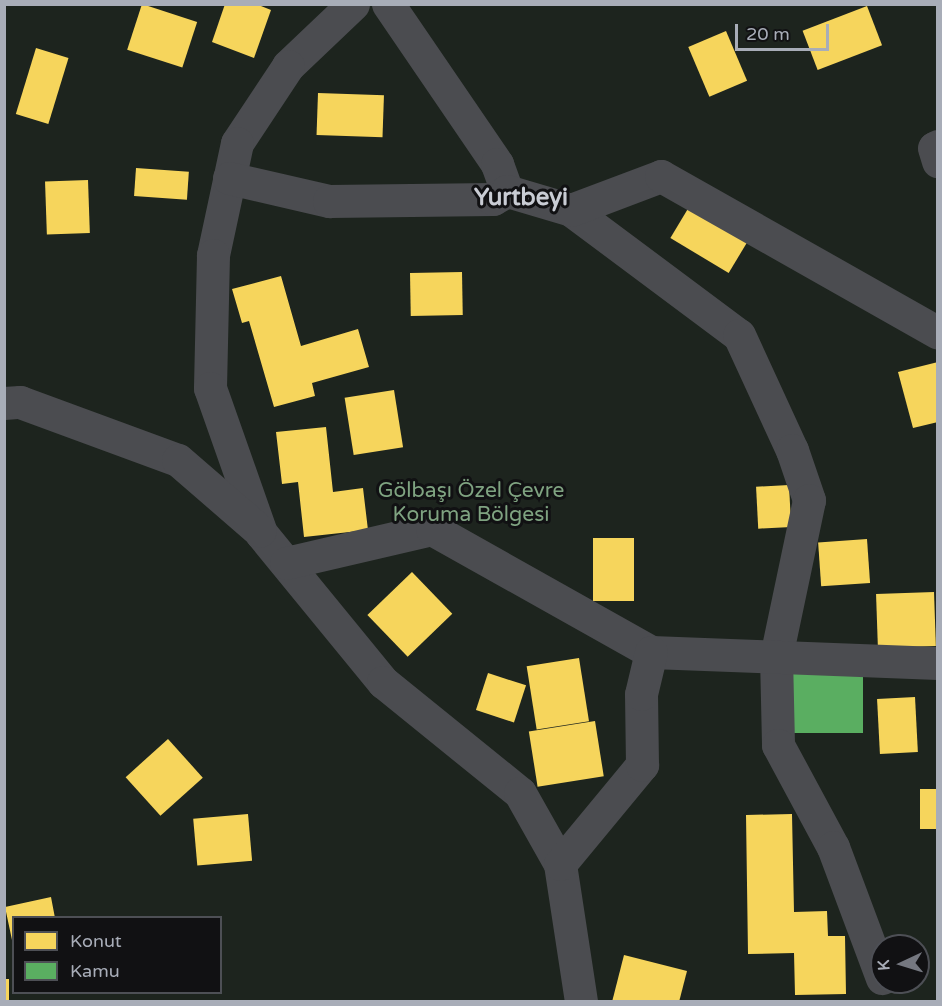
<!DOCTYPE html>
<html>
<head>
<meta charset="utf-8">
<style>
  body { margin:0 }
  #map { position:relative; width:942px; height:1006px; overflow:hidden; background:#171717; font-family:"Varela Round",sans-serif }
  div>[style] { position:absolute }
  .green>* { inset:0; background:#1d241e }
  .homes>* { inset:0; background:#f6d55c; transform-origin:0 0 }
  .public>* { inset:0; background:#5aae61; transform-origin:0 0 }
  .minor>* { height:33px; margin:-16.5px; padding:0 16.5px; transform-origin:16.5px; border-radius:16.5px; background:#4b4c50 }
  span { translate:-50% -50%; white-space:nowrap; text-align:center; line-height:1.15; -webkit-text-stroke:6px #111113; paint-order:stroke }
  .park-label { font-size:21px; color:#7fa381 }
  .quarter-label { font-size:24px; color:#c9ccd4; font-weight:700 }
  .frame { position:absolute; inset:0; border:6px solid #a8adb8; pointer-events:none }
  .legend { position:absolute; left:12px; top:916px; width:210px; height:78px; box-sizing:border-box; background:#111113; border:2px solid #4d4f55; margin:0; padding:8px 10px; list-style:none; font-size:18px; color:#a8adb8 }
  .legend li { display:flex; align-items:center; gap:12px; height:30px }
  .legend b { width:30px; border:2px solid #4d4f55 }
  .north { position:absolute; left:870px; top:934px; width:60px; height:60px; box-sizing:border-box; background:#111113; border:2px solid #4d4f55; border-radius:50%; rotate:266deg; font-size:16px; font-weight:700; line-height:24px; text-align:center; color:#a8adb8 }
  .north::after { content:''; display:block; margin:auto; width:21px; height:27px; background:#757880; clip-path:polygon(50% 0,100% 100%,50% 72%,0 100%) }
  .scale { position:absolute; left:735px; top:24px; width:94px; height:27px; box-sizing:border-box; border:3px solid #a8adb8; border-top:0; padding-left:8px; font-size:18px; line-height:21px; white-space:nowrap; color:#a8adb8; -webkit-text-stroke:4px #111113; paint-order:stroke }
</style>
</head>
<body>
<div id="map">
  <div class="green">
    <i style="clip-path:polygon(evenodd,5px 5px,937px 5px,937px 1001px,5px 1002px,5px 5px,14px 918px,220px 918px,220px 992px,14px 992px,14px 918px,5px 5px,882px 946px,918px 946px,918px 982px,882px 982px,882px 946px)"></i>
  </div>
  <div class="homes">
    <i style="left:142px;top:4px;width:58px;height:48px;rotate:18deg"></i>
    <i style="clip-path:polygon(225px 4px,256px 4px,271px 10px,254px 58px,212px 42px)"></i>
    <i style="left:867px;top:6px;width:42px;height:69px;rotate:69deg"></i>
    <i style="left:726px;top:31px;width:54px;height:41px;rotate:67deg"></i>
    <i style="left:36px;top:48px;width:34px;height:69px;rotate:17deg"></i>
    <i style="left:318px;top:93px;width:66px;height:42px;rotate:2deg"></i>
    <i style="left:136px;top:168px;width:53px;height:28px;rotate:4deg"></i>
    <i style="left:88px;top:180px;width:53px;height:43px;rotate:88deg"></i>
    <i style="left:692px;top:202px;width:68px;height:42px;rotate:31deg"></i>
    <i style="left:462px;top:272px;width:43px;height:52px;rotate:89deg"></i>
    <i style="clip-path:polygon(281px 276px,301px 346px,358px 329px,369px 367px,312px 383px,315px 396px,274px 407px,249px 321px,242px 323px,232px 289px)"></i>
    <i style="clip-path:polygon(938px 362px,938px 422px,913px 428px,898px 372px)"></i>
    <i style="left:394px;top:390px;width:58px;height:50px;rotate:81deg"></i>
    <i style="clip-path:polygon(326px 427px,333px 492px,363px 488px,368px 530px,304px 537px,298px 482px,282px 484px,276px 432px)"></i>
    <i style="left:789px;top:485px;width:42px;height:33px;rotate:87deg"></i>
    <i style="left:593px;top:538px;width:41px;height:63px"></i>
    <i style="left:867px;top:539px;width:44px;height:49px;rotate:86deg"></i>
    <i style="left:412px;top:572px;width:58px;height:62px;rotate:46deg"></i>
    <i style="left:934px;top:592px;width:54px;height:58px;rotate:88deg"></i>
    <i style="left:579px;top:658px;width:64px;height:53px;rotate:81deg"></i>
    <i style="left:488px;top:673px;width:40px;height:39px;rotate:18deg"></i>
    <i style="left:915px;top:697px;width:55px;height:38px;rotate:87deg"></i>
    <i style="left:595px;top:721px;width:56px;height:67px;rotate:81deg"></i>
    <i style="left:168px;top:739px;width:52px;height:57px;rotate:48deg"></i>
    <i style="left:938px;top:789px;width:40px;height:18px;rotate:90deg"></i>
    <i style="left:248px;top:814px;width:47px;height:55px;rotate:85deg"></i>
    <i style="clip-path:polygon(792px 814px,794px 912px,827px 911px,828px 936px,845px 936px,846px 994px,795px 995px,794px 953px,748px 954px,746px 815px)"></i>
    <i style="clip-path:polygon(51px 897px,55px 918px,14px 918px,12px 940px,5px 907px)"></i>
    <i style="clip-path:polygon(624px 955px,687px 971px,679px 1002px,612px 1002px)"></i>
    <i style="left:4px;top:979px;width:5px;height:23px"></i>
  </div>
  <div class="public">
    <i style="left:782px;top:664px;width:81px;height:69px"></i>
  </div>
  <div class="minor">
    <i style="left:353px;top:4px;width:90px;rotate:136.4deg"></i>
    <i style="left:288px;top:66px;width:92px;rotate:123.5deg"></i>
    <i style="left:237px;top:143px;width:115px;rotate:102.1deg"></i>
    <i style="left:213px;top:255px;width:133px;rotate:91.3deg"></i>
    <i style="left:210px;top:388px;width:154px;rotate:70.6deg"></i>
    <i style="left:261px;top:533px;width:193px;rotate:50.7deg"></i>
    <i style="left:383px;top:682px;width:176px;rotate:39deg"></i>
    <i style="left:520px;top:793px;width:81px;rotate:60.6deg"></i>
    <i style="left:560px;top:864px;width:140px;rotate:81.3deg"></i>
    <i style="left:388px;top:4px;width:194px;rotate:55.7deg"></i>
    <i style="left:497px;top:164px;width:29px;rotate:70deg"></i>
    <i style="left:938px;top:146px;width:4px;rotate:153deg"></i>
    <i style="left:934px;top:148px;width:14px;rotate:73deg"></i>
    <i style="left:229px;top:178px;width:103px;rotate:13deg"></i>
    <i style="left:329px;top:201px;width:164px;rotate:-0.7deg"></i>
    <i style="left:493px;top:199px;width:16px;rotate:-30deg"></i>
    <i style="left:507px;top:191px;width:67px;rotate:16.5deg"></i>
    <i style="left:571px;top:210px;width:209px;rotate:36.7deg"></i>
    <i style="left:739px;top:335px;width:127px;rotate:65.3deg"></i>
    <i style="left:792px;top:450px;width:53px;rotate:71.2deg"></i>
    <i style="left:809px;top:500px;width:159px;rotate:101.9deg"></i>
    <i style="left:776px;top:656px;width:89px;rotate:88.7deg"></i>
    <i style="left:778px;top:745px;width:116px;rotate:61.7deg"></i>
    <i style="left:833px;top:847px;width:140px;rotate:69.5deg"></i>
    <i style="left:571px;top:210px;width:96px;rotate:-20.7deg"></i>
    <i style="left:661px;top:176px;width:318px;rotate:29.5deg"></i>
    <i style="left:4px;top:403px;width:16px;rotate:-4deg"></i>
    <i style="left:20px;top:402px;width:168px;rotate:20.2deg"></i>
    <i style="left:178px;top:460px;width:108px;rotate:40.9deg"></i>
    <i style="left:286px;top:563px;width:150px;rotate:-13.1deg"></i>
    <i style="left:432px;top:529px;width:251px;rotate:29.3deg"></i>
    <i style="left:651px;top:652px;width:287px;rotate:2.2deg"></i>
    <i style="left:560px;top:864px;width:129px;rotate:-50.4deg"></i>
    <i style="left:642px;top:765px;width:71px;rotate:-90.8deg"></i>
    <i style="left:641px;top:694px;width:43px;rotate:-76.6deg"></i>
  </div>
  <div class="park-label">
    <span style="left:471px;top:503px">Gölbaşı Özel Çevre<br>Koruma Bölgesi</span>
  </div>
  <div class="quarter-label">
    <span style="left:521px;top:198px">Yurtbeyi</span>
  </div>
  <div class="frame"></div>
  <ul class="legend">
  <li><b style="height:16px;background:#f6d55c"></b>Konut</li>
  <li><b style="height:16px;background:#5aae61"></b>Kamu</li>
  </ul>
  <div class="north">K</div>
  <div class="scale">20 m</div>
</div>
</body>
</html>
